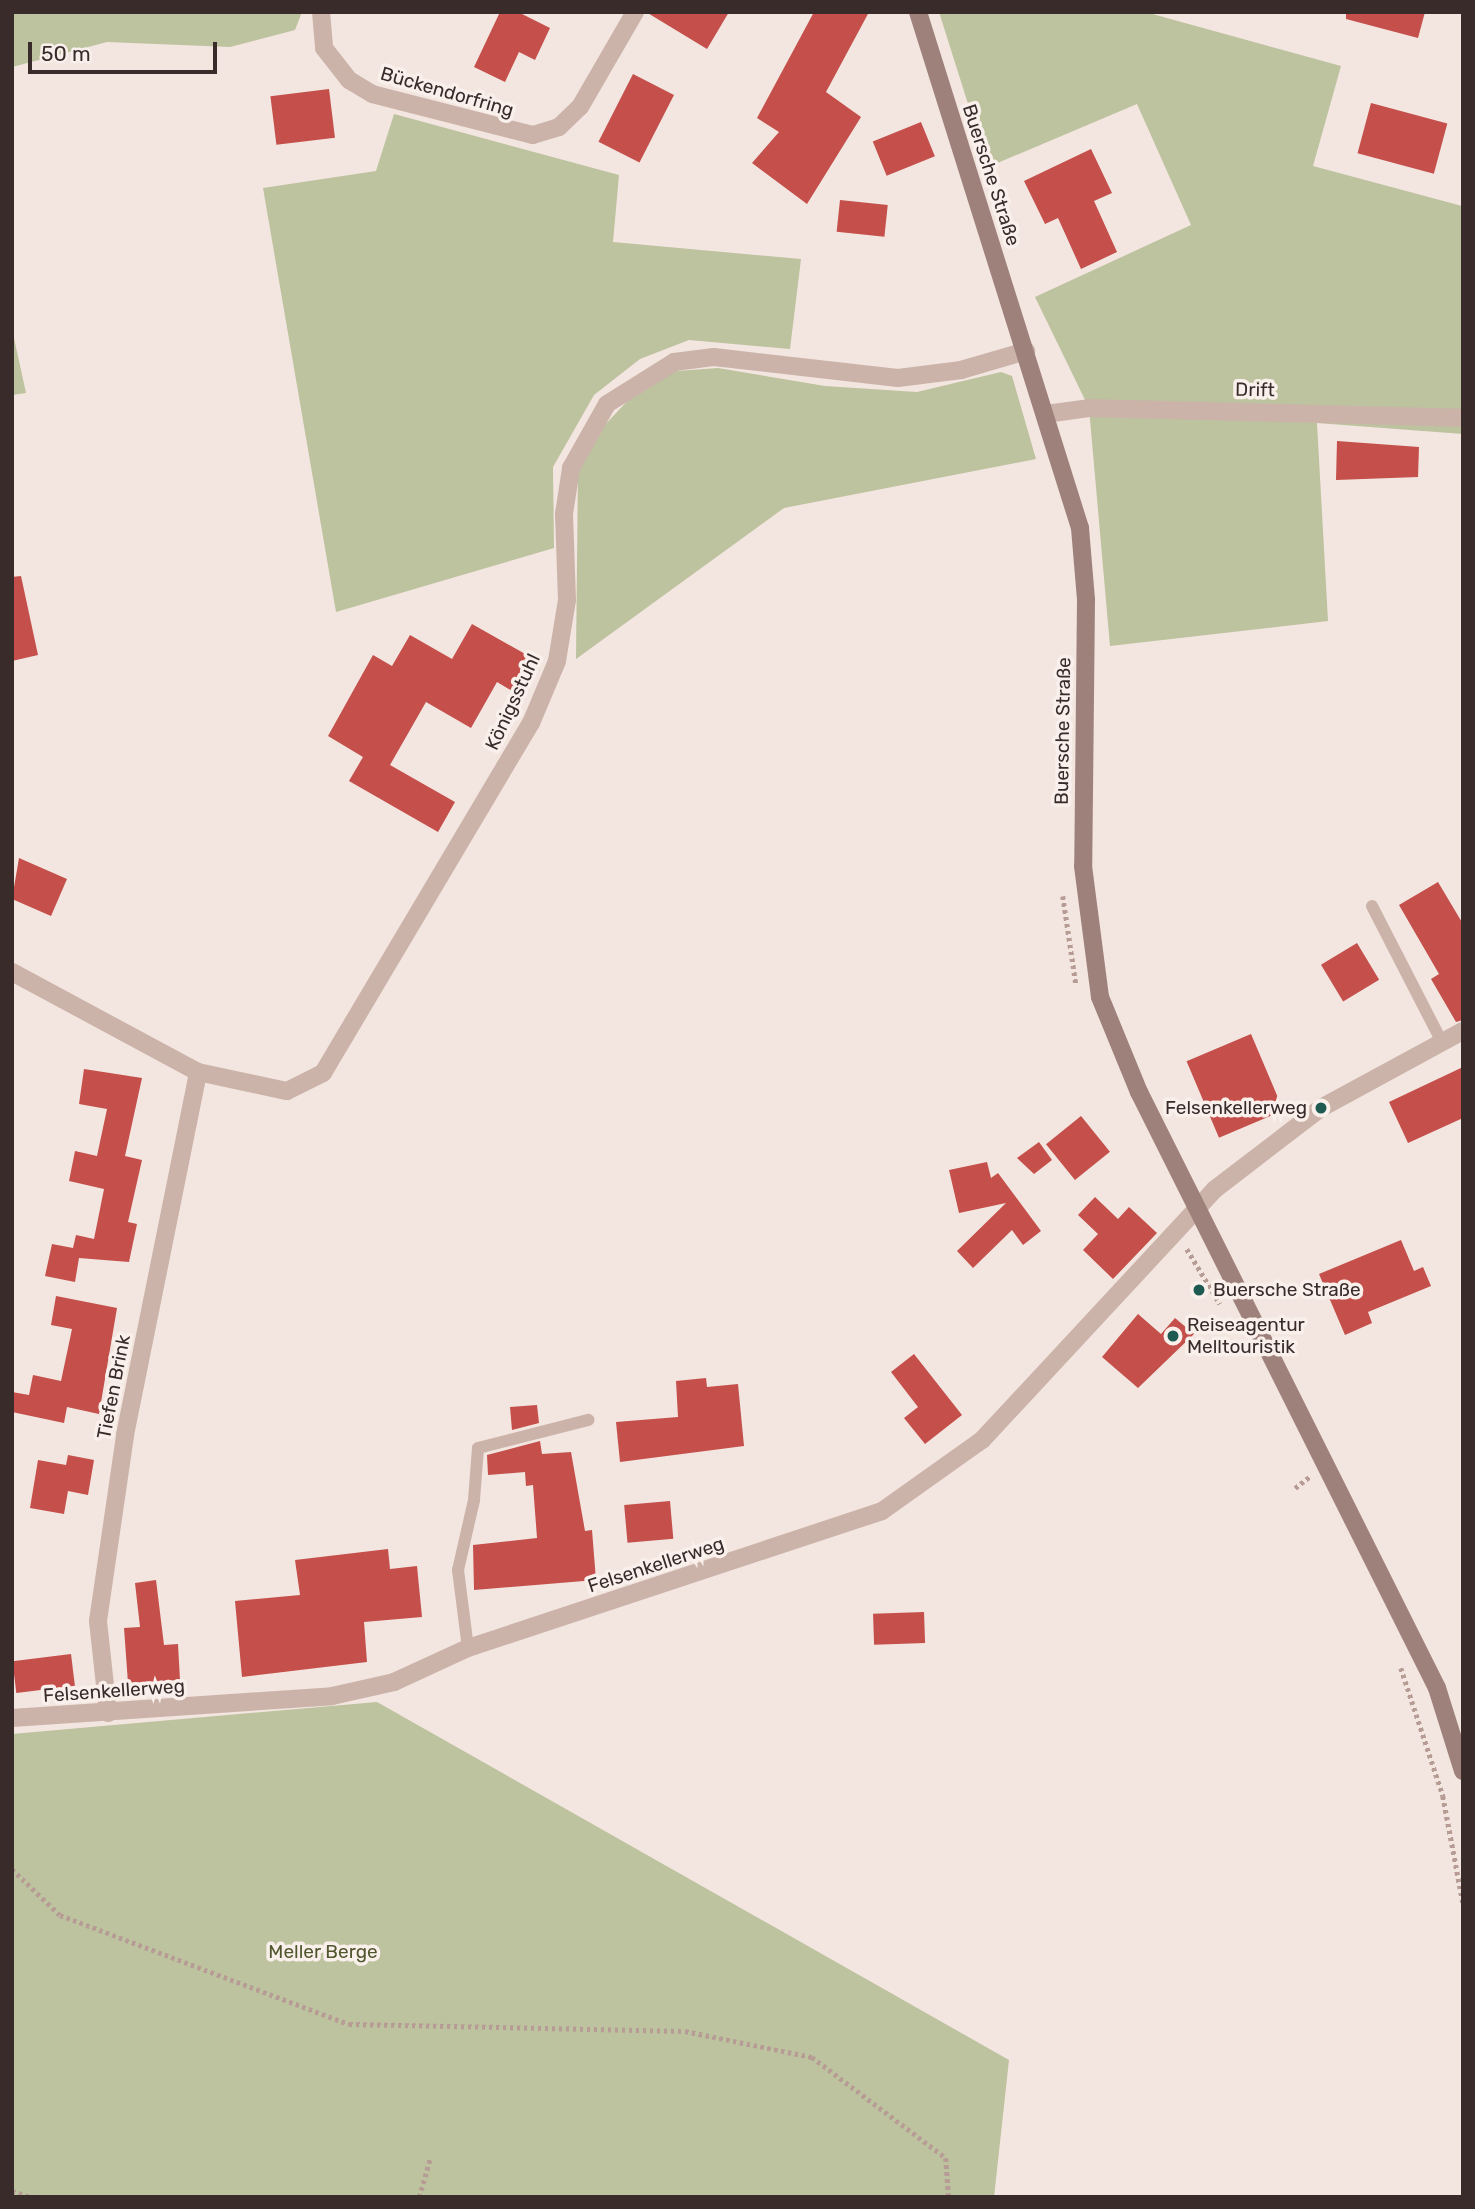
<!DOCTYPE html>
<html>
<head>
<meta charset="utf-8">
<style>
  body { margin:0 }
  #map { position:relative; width:1475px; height:2209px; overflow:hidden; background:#f3e5df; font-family:Rubik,sans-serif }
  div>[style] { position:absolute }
  .green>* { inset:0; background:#bdc29f }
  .building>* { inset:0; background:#c44f4b; transform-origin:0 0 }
  .path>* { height:4.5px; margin-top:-2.25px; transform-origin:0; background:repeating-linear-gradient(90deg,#b79c95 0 3.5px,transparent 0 7px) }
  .lane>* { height:12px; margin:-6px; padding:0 6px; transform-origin:6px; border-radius:6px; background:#cbb3aa }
  .street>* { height:18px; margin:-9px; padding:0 9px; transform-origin:9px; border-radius:9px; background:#cbb3aa }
  .secondary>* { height:18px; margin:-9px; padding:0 9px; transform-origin:9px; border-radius:9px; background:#9f817c }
  .dots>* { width:19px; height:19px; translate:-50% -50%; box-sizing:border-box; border:4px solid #faf0eb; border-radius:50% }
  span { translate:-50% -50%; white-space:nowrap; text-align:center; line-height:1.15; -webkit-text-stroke:7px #faf0eb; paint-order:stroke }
  .street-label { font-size:19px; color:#382b2a }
  .poi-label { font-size:19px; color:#382b2a }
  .right { translate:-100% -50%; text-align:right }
  .left { translate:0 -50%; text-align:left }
  .park-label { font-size:19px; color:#50572e }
  .frame { position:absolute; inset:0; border:14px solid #382b2a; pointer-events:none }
  .scale { position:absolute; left:28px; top:42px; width:189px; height:32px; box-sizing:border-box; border:4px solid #382b2a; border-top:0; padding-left:9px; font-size:21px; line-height:24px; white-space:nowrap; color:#382b2a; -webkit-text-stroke:5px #faf0eb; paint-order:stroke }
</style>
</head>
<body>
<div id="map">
  <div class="green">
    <i style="clip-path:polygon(12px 12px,302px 12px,295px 30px,230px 47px,107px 42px,12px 67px)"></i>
    <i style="clip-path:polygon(939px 12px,1145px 12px,1341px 66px,1313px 166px,1462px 206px,1463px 434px,1317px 423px,1328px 621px,1110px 646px,1089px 408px,1035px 297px,1191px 225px,1137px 104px,988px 167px)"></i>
    <i style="clip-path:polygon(394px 114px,619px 175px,613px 242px,801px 259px,790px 349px,689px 340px,640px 359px,594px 395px,553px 467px,554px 548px,336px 612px,263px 188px,376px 171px)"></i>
    <i style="clip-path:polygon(12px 329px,26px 393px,12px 395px)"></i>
    <i style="clip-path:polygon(718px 368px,825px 386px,917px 392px,1001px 372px,1012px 376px,1036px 459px,784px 508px,576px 659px,578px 470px,600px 430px,635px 393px,676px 371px)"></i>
    <i style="clip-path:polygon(377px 1702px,1009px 2060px,994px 2197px,12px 2197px,12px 1734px)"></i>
  </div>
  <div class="building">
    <i style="clip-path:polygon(500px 12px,518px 12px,550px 28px,535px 60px,519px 52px,505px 82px,474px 67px)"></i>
    <i style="clip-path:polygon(646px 12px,729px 12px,707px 49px)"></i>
    <i style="clip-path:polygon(814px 12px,869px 12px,826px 92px,861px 117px,807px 204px,752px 163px,779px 132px,757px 118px)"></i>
    <i style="clip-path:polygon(1346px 12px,1425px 12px,1418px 38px,1346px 19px)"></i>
    <i style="left:633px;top:74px;width:46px;height:76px;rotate:27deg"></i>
    <i style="left:329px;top:89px;width:49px;height:59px;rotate:83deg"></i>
    <i style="left:1371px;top:103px;width:79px;height:52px;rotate:15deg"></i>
    <i style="left:921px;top:122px;width:37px;height:52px;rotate:68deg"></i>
    <i style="clip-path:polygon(1091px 149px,1112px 193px,1094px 201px,1117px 252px,1081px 269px,1058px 218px,1045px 224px,1024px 181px)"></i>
    <i style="left:840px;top:200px;width:48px;height:32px;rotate:6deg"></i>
    <i style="clip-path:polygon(1337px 441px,1419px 447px,1418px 477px,1336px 480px)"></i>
    <i style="clip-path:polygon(21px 576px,38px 655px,12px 661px,12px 577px)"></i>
    <i style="clip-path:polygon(472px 624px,534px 659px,514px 692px,497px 682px,471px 728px,426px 702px,390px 765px,455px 802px,438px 832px,349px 781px,363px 757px,328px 736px,373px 655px,392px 666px,410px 635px,452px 659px)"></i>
    <i style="clip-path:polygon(19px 858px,67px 879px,51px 916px,12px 899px)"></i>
    <i style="clip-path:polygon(1438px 882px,1463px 924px,1463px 1020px,1456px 1022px,1431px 979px,1439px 974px,1399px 905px)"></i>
    <i style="left:1357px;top:943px;width:43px;height:42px;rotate:59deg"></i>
    <i style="left:1251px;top:1034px;width:83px;height:70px;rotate:67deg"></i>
    <i style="clip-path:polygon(1463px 1067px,1463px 1118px,1408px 1143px,1389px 1102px)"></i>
    <i style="clip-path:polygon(84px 1069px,142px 1078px,125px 1156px,142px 1160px,128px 1222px,137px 1224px,129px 1262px,79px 1258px,75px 1282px,45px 1276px,52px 1244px,73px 1248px,76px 1235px,94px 1239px,104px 1189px,69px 1181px,75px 1151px,97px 1156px,107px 1109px,79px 1104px)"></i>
    <i style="left:1081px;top:1116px;width:46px;height:45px;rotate:51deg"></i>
    <i style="clip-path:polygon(1039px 1142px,1052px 1160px,1034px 1174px,1017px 1158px)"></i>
    <i style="clip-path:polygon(987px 1162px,991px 1178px,998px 1173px,1041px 1231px,1023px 1245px,1012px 1230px,973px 1268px,957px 1251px,1006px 1203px,959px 1213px,949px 1170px)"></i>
    <i style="clip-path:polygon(1095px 1197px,1118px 1219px,1129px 1207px,1157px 1233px,1113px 1279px,1083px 1250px,1098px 1234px,1078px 1215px)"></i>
    <i style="clip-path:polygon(1401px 1240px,1414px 1271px,1423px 1267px,1431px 1286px,1368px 1312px,1372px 1323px,1345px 1335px,1319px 1274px)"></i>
    <i style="clip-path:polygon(56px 1296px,117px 1308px,99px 1414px,67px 1407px,64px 1423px,12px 1412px,12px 1392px,29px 1395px,33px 1375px,61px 1381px,72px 1329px,51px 1325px)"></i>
    <i style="clip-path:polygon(1138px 1314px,1161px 1334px,1175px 1318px,1194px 1334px,1138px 1388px,1102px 1357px)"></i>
    <i style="clip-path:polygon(914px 1354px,962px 1415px,925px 1444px,904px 1418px,918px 1407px,891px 1372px)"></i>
    <i style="clip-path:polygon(706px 1378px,707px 1387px,738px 1384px,744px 1446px,620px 1462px,616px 1422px,678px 1417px,676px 1381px)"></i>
    <i style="clip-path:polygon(537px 1405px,539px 1423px,512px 1430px,510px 1407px)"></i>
    <i style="clip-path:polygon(540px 1441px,542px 1454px,571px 1452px,585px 1531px,592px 1530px,596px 1580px,474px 1590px,473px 1545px,537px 1538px,533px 1485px,526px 1486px,525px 1472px,488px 1475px,487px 1455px)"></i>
    <i style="clip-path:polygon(68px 1455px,94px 1460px,88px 1495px,68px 1491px,64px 1514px,30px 1508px,38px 1460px,66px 1465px)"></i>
    <i style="left:670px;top:1501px;width:38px;height:46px;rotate:85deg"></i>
    <i style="clip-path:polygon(388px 1549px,390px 1569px,417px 1566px,422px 1617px,364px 1622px,367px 1662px,242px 1677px,235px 1601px,300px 1595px,295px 1560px)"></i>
    <i style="clip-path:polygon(156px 1580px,164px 1645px,178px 1644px,180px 1680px,128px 1683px,124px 1628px,140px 1627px,135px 1583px)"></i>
    <i style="left:924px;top:1612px;width:31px;height:51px;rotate:88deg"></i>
    <i style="left:71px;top:1654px;width:32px;height:59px;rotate:83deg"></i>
  </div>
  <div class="path">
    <i style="left:1063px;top:896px;width:89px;rotate:81.6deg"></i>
    <i style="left:1187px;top:1249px;width:64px;rotate:59deg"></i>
    <i style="left:1295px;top:1488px;width:18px;rotate:-38deg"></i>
    <i style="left:1401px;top:1668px;width:135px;rotate:71.8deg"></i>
    <i style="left:1443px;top:1796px;width:109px;rotate:79.4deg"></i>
    <i style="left:12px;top:1869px;width:66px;rotate:43.8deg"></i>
    <i style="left:60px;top:1915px;width:309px;rotate:20.7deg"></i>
    <i style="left:349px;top:2024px;width:336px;rotate:1.2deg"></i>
    <i style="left:685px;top:2031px;width:130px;rotate:11.6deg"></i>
    <i style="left:812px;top:2057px;width:168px;rotate:37deg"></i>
    <i style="left:946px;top:2158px;width:39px;rotate:86deg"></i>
    <i style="left:12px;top:2191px;width:19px;rotate:18deg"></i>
    <i style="left:419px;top:2197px;width:40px;rotate:-74deg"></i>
  </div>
  <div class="lane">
    <i style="left:1372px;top:906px;width:153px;rotate:62.8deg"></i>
    <i style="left:468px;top:1648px;width:79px;rotate:-97.3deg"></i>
    <i style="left:458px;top:1570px;width:72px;rotate:-77.1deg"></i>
    <i style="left:474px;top:1500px;width:52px;rotate:-85.6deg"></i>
    <i style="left:478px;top:1448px;width:114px;rotate:-14.3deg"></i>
  </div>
  <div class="street">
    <i style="left:321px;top:12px;width:36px;rotate:85deg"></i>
    <i style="left:324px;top:48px;width:41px;rotate:52deg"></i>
    <i style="left:349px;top:80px;width:27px;rotate:31deg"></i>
    <i style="left:372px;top:94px;width:166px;rotate:14.3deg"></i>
    <i style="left:533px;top:135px;width:27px;rotate:-17deg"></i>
    <i style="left:559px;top:127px;width:29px;rotate:-44deg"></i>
    <i style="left:580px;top:107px;width:110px;rotate:-59.9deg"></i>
    <i style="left:1046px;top:414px;width:43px;rotate:-7.9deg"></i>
    <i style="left:1089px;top:408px;width:374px;rotate:1.5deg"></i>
    <i style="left:12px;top:972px;width:211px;rotate:28.3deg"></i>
    <i style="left:198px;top:1072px;width:91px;rotate:12.1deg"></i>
    <i style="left:287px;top:1091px;width:40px;rotate:-26.6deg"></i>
    <i style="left:323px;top:1073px;width:407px;rotate:-59.3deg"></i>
    <i style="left:531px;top:723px;width:67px;rotate:-67.2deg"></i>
    <i style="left:557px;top:661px;width:62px;rotate:-80.7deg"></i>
    <i style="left:567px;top:600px;width:86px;rotate:-92deg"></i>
    <i style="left:564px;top:514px;width:47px;rotate:-81.3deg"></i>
    <i style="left:571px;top:468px;width:73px;rotate:-60.6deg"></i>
    <i style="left:607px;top:404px;width:79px;rotate:-32.1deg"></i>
    <i style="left:674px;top:362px;width:40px;rotate:-7.1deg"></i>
    <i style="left:714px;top:357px;width:185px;rotate:6.5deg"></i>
    <i style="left:898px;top:378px;width:64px;rotate:-7.2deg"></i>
    <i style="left:961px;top:370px;width:68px;rotate:-16.3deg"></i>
    <i style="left:108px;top:1713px;width:93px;rotate:-96.2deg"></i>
    <i style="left:98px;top:1621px;width:188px;rotate:-81.7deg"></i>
    <i style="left:125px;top:1435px;width:370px;rotate:-78.6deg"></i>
    <i style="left:12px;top:1718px;width:321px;rotate:-3.9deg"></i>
    <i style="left:332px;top:1696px;width:64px;rotate:-12.7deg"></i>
    <i style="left:394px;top:1682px;width:81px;rotate:-24.7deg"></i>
    <i style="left:468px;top:1648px;width:436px;rotate:-18.3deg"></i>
    <i style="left:882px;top:1511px;width:123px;rotate:-35.4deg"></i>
    <i style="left:982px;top:1440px;width:341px;rotate:-47.1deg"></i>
    <i style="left:1214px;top:1190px;width:135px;rotate:-37.5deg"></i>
    <i style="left:1321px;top:1108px;width:162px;rotate:-28.5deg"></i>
  </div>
  <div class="secondary">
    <i style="left:918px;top:12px;width:541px;rotate:72.57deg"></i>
    <i style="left:1080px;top:528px;width:72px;rotate:85.2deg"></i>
    <i style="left:1086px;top:600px;width:266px;rotate:90.6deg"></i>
    <i style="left:1083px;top:866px;width:132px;rotate:82.6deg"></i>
    <i style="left:1100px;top:997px;width:103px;rotate:67.7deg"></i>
    <i style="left:1139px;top:1092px;width:666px;rotate:63.43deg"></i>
    <i style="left:1437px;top:1688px;width:87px;rotate:72.6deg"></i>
  </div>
  <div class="dots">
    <i style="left:1321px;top:1108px;background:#1f5a52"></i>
    <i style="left:1199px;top:1290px;background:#1f5a52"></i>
    <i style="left:1173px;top:1336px;background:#1f5a52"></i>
  </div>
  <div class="street-label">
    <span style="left:447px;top:92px;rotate:16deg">Bückendorfring</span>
    <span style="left:991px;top:175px;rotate:72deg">Buersche Straße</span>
    <span style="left:1255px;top:390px;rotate:1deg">Drift</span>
    <span style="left:513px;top:702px;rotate:-65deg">Königsstuhl</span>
    <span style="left:1063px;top:731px;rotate:-89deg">Buersche Straße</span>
    <span style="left:114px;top:1387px;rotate:-79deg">Tiefen Brink</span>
    <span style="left:656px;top:1565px;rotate:-18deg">Felsenkellerweg</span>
    <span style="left:114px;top:1691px;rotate:-4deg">Felsenkellerweg</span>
  </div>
  <div class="poi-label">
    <span class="right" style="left:1307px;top:1108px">Felsenkellerweg</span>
    <span class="left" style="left:1213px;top:1290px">Buersche Straße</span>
    <span class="left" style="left:1187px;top:1336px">Reiseagentur<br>Melltouristik</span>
  </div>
  <div class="park-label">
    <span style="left:323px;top:1952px">Meller Berge</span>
  </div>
  <div class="frame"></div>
  <div class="scale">50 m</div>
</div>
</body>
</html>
